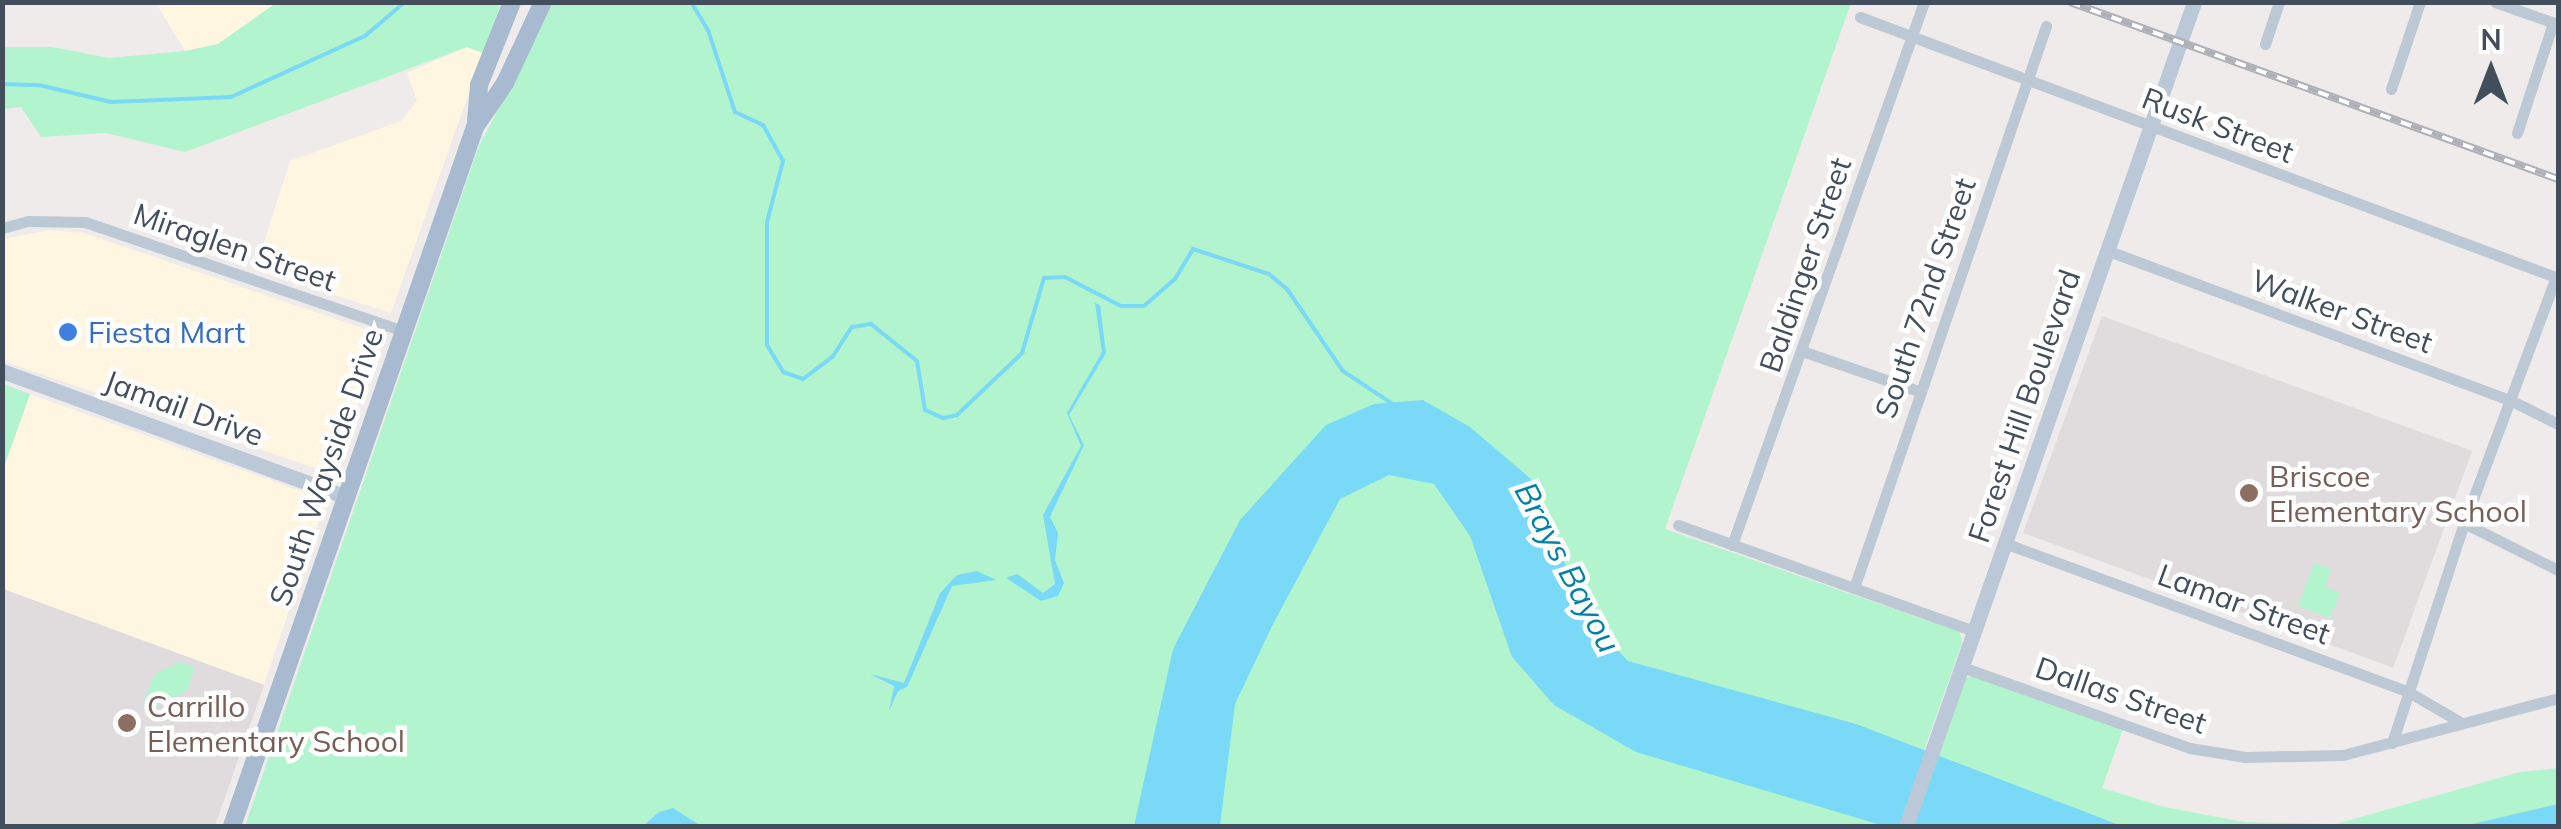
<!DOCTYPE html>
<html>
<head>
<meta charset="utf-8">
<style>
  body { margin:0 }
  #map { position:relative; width:2561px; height:829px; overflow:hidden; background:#efebeb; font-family:Mulish,sans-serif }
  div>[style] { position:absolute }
  .commercial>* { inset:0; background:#fef6e0 }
  .education>* { inset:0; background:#e0dcdd; transform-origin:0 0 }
  .green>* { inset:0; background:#b2f4cd }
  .water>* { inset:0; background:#7ad9f6 }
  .stream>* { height:4px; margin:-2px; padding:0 2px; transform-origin:2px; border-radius:2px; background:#7ad9f6 }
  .street>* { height:11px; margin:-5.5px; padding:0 5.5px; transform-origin:5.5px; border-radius:5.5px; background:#bcc8d3 }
  .secondary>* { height:15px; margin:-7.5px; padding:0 7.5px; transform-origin:7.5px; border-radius:7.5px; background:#bbc8d8 }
  .primary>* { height:18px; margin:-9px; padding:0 9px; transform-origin:9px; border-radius:9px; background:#a7bacf }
  .rail>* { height:8px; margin-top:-4px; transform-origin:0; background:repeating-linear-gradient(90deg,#fff 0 11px,#adb0b7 0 22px); box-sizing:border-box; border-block:2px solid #adb0b7 }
  .dots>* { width:28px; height:28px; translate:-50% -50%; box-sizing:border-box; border:5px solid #fff; border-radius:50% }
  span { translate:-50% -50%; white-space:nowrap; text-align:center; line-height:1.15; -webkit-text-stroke:9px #fff; paint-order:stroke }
  .street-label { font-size:30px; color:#424e5b }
  .shop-label { font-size:30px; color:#366cbe }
  .left { translate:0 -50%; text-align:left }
  .education-label { font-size:30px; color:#785e54 }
  .water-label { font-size:32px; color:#0180a8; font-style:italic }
  .frame { position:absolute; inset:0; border:5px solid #424e5b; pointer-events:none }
  .north { position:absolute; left:2441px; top:20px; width:100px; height:100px; -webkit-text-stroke:8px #fff; paint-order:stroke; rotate:0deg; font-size:28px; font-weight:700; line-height:40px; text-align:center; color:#424e5b }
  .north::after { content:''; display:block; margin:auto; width:35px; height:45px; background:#424e5b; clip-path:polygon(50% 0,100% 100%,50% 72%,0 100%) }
</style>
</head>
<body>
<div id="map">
  <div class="commercial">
    <i style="clip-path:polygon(156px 3px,276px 3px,218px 44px,185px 51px)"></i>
    <i style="clip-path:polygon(467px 47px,483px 53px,391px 313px,255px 270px,290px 161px,401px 121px,417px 101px,407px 73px)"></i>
    <i style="clip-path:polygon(50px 230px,84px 233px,380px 334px,335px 475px,3px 361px,3px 239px)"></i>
    <i style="clip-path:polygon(30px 394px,326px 500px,264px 685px,3px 589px,2px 470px)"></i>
  </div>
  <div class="education">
    <i style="left:2102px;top:316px;width:394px;height:231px;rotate:20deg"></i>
    <i style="clip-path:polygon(3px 589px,264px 685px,215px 826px,3px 826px)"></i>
  </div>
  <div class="green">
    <i style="clip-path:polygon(276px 3px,501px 3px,483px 53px,467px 47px,185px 152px,106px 133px,41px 137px,21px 107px,3px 109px,2px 47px,52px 47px,109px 58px,185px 51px,218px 44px)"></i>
    <i style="clip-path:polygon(553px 3px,1851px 3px,1665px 529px,1960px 632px,1962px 643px,1897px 826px,245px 826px,478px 148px)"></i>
    <i style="clip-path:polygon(3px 384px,30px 394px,3px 470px,2px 384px)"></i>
    <i style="clip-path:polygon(2314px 563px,2331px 569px,2325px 587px,2340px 593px,2330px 618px,2298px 606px)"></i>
    <i style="clip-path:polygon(180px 662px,195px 667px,187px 691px,148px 710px,144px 699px,155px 674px)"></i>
    <i style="clip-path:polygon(1973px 676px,2123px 729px,2102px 788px,2164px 807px,2244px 822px,2336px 824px,2520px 772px,2558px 768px,2558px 826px,1914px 826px,1965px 678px)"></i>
  </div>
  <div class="water">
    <i style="clip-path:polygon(1095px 303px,1100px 305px,1106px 353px,1069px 415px,1084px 445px,1050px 517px,1058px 533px,1055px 560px,1064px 583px,1058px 596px,1041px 601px,1006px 578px,1017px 574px,1043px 593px,1055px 584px,1043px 515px,1081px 446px,1067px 413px,1102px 352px)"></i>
    <i style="clip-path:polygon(1423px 400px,1470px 427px,1531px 479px,1562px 558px,1603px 635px,1628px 661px,1856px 724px,2122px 826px,1884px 826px,1636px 752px,1554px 705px,1512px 657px,1470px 536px,1434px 484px,1389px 475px,1340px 499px,1272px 626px,1235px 704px,1220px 826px,1134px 826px,1173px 649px,1240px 520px,1326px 425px,1374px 404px)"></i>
    <i style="clip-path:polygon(977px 571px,996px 580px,952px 586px,907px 687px,898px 691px,889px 711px,894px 686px,870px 674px,904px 683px,940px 593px,957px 575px)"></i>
    <i style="clip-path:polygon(2558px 804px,2558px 826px,2464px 826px,2472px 824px)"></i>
    <i style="clip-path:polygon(673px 808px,701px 826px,643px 826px,659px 812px)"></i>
  </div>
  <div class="stream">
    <i style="left:691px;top:2px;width:33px;rotate:59deg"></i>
    <i style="left:708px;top:30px;width:86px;rotate:71.8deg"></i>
    <i style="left:735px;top:112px;width:31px;rotate:25deg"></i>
    <i style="left:763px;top:125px;width:41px;rotate:60.9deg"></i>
    <i style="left:783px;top:161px;width:63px;rotate:104.7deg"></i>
    <i style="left:767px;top:222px;width:123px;rotate:90deg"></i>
    <i style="left:767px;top:345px;width:31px;rotate:59deg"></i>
    <i style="left:783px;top:372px;width:21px;rotate:19deg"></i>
    <i style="left:803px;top:379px;width:38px;rotate:-37deg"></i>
    <i style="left:833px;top:356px;width:35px;rotate:-57deg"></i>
    <i style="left:852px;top:327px;width:19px;rotate:-9deg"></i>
    <i style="left:871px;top:324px;width:59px;rotate:38.8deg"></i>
    <i style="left:917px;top:361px;width:50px;rotate:80.7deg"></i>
    <i style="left:925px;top:410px;width:20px;rotate:24deg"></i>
    <i style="left:943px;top:418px;width:14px;rotate:-12deg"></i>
    <i style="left:957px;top:415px;width:90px;rotate:-43.6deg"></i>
    <i style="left:1022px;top:353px;width:78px;rotate:-73.7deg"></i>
    <i style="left:1044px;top:278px;width:21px;rotate:-3deg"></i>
    <i style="left:1065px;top:277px;width:63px;rotate:27.4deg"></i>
    <i style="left:1121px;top:306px;width:23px"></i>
    <i style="left:1144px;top:306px;width:41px;rotate:-41.1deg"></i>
    <i style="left:1175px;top:279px;width:35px;rotate:-59deg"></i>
    <i style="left:1193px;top:249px;width:80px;rotate:18.2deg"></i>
    <i style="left:1269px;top:274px;width:23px;rotate:40deg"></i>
    <i style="left:1287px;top:289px;width:99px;rotate:55.7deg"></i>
    <i style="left:1343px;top:371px;width:58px;rotate:33.7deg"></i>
    <i style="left:2px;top:84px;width:37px;rotate:2deg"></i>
    <i style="left:39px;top:85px;width:74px;rotate:13.3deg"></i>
    <i style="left:111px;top:102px;width:120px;rotate:-2.4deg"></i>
    <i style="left:231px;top:97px;width:147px;rotate:-24.5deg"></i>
    <i style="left:365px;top:36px;width:52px;rotate:-40.4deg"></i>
  </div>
  <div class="street">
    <i style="left:2495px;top:2px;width:66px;rotate:19.5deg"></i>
    <i style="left:1860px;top:17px;width:745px;rotate:20.5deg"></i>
    <i style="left:2265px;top:44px;width:44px;rotate:-71.6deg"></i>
    <i style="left:2391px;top:89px;width:92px;rotate:-71.6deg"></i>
    <i style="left:2517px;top:133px;width:116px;rotate:-71.9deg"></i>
    <i style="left:2px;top:228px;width:28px;rotate:-15deg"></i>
    <i style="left:29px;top:221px;width:56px;rotate:1deg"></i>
    <i style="left:85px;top:222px;width:336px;rotate:18.9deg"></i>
    <i style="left:2106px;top:250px;width:433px;rotate:20.4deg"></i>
    <i style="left:2512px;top:401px;width:51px;rotate:26.6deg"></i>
    <i style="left:1802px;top:351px;width:123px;rotate:19deg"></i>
    <i style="left:2464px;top:523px;width:105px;rotate:26.6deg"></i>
    <i style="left:1678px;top:525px;width:314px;rotate:19.7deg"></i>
    <i style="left:2007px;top:544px;width:426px;rotate:20.2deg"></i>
    <i style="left:2407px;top:691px;width:61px;rotate:30.3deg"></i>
    <i style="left:1732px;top:545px;width:576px;rotate:-70.53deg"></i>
    <i style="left:1854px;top:588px;width:594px;rotate:-71.14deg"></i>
    <i style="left:1962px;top:667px;width:242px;rotate:19.6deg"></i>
    <i style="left:2190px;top:748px;width:56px;rotate:9.3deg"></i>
    <i style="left:2245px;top:757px;width:98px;rotate:-1.2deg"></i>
    <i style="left:2343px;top:755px;width:222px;rotate:-14.8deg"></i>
    <i style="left:2392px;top:743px;width:231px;rotate:-71.9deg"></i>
    <i style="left:2464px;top:523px;width:263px;rotate:-69.5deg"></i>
  </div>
  <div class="secondary">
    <i style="left:2px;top:371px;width:366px;rotate:20.1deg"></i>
    <i style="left:1906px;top:826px;width:873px;rotate:-70.73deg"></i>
  </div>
  <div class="primary">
    <i style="left:476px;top:121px;width:36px;rotate:-85deg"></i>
    <i style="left:479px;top:85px;width:89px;rotate:-68.3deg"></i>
    <i style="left:232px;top:826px;width:740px;rotate:-70.83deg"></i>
    <i style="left:475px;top:127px;width:53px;rotate:-55.7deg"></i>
    <i style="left:505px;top:83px;width:89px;rotate:-64.9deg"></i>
  </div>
  <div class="rail">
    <i style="left:2070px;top:2px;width:519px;rotate:19.94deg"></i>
  </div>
  <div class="dots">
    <i style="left:68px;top:332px;background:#3f7fe0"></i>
    <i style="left:2249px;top:493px;background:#8d6e63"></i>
    <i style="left:127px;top:723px;background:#8d6e63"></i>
  </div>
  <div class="street-label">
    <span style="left:2218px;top:125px;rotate:21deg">Rusk Street</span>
    <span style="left:235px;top:247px;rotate:19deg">Miraglen Street</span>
    <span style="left:1805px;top:265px;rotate:-71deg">Baldinger Street</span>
    <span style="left:1925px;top:298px;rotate:-71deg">South 72nd Street</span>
    <span style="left:2342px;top:311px;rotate:20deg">Walker Street</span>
    <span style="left:2024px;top:406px;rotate:-71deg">Forest Hill Boulevard</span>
    <span style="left:184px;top:408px;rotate:20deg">Jamail Drive</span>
    <span style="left:326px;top:467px;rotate:-71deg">South Wayside Drive</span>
    <span style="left:2244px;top:604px;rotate:20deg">Lamar Street</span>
    <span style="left:2121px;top:695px;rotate:19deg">Dallas Street</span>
  </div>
  <div class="shop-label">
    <span class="left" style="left:88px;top:332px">Fiesta Mart</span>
  </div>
  <div class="education-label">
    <span class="left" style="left:2269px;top:493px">Briscoe<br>Elementary School</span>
    <span class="left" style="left:147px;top:723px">Carrillo<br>Elementary School</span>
  </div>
  <div class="water-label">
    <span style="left:1568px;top:567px;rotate:62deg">Brays Bayou</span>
  </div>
  <div class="frame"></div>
  <div class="north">N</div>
</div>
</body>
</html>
